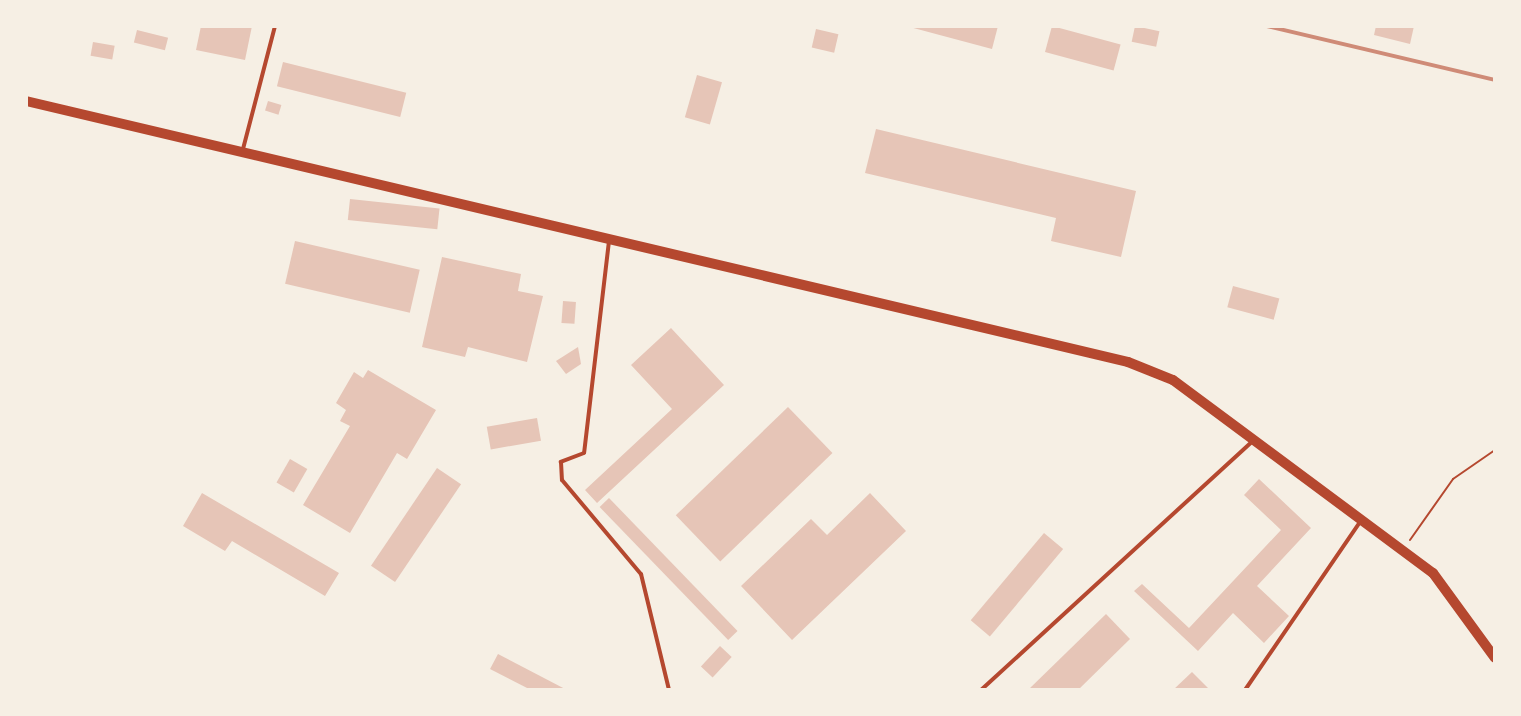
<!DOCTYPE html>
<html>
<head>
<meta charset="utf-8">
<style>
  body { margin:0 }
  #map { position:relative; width:1521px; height:716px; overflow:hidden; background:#f6efe4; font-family:Raleway,sans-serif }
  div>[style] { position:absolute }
  .building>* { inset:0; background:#e6c5b7; transform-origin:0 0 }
  .path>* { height:2px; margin:-1px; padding:0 1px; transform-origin:1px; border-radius:1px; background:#b5482f }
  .service>* { height:4px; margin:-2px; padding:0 2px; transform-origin:2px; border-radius:2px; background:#b5482f }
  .tertiary>* { height:10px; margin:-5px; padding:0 5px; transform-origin:5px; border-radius:5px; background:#b5482f }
  .rail>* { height:4px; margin:-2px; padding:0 2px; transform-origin:2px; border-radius:2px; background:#cf8b77 }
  span { translate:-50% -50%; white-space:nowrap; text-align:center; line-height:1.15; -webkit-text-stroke:6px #f6efe4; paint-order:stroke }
  .frame { position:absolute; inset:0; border:28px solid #f6efe4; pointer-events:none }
</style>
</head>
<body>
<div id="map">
  <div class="building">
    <i style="clip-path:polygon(201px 26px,252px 26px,245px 60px,196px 50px)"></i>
    <i style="clip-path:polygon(906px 26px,998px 26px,992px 49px)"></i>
    <i style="left:1052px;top:26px;width:71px;height:27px;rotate:15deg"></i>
    <i style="left:1135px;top:26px;width:25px;height:16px;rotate:12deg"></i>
    <i style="clip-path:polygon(1376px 26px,1414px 26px,1410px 44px,1374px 35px)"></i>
    <i style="left:816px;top:29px;width:23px;height:19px;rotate:13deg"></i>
    <i style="left:137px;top:30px;width:32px;height:13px;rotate:14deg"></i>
    <i style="left:93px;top:42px;width:22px;height:14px;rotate:10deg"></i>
    <i style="left:283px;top:62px;width:127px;height:25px;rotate:14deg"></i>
    <i style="left:697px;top:75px;width:26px;height:44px;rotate:16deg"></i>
    <i style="left:268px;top:101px;width:14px;height:10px;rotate:17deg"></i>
    <i style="clip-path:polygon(876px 129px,1136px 191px,1121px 257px,1051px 241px,1056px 218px,865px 173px)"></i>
    <i style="left:350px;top:199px;width:90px;height:21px;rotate:6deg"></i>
    <i style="left:295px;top:241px;width:128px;height:44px;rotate:13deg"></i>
    <i style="clip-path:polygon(442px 257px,521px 274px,518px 291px,543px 296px,527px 362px,468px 347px,465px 357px,422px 347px)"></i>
    <i style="left:1233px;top:286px;width:48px;height:22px;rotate:15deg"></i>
    <i style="left:563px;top:301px;width:13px;height:22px;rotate:4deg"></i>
    <i style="clip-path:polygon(671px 328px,724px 385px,597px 503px,585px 490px,672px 409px,631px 365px)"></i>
    <i style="clip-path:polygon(578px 347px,581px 364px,566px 374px,556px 361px)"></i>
    <i style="clip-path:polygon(368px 370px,436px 410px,407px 459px,397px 453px,350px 533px,303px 505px,350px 426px,340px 421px,346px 410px,336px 403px,354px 372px,363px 378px)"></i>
    <i style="left:788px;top:407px;width:64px;height:156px;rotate:46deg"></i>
    <i style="left:537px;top:418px;width:23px;height:51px;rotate:80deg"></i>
    <i style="left:290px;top:459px;width:20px;height:27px;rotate:30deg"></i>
    <i style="left:437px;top:468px;width:29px;height:118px;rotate:34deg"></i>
    <i style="clip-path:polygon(1259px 479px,1311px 528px,1257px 586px,1289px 616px,1264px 643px,1233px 613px,1198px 651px,1134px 591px,1142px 584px,1189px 628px,1281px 530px,1244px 495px)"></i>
    <i style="clip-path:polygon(202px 493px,339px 573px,325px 596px,232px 541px,225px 551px,183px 526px)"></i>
    <i style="clip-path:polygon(870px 493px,906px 531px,792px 640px,741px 586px,811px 519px,827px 535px)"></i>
    <i style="left:609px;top:498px;width:185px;height:13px;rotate:46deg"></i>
    <i style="left:1044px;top:533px;width:25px;height:114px;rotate:40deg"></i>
    <i style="clip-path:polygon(1106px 614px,1130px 639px,1078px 690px,1028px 690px)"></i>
    <i style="left:720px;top:646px;width:16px;height:28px;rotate:43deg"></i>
    <i style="clip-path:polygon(498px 654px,567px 690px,531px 690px,490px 669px)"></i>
    <i style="clip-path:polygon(1192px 672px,1210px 690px,1173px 690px)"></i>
  </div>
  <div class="path">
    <i style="left:1410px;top:540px;width:75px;rotate:-54.8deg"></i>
    <i style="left:1453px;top:479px;width:51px;rotate:-34.6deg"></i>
  </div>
  <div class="service">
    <i style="left:243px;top:149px;width:127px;rotate:-75.4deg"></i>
    <i style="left:609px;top:241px;width:213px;rotate:96.7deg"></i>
    <i style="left:584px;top:453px;width:25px;rotate:159deg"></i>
    <i style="left:561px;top:462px;width:18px;rotate:87deg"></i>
    <i style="left:562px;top:480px;width:123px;rotate:50deg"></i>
    <i style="left:641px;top:574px;width:119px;rotate:76.4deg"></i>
    <i style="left:981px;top:690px;width:369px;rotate:-42.5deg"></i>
    <i style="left:1245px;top:690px;width:204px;rotate:-55.6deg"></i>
  </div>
  <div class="tertiary">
    <i style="left:26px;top:101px;width:1132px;rotate:13.32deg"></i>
    <i style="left:1128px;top:362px;width:48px;rotate:21.8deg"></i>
    <i style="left:1173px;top:380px;width:324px;rotate:36.6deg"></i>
    <i style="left:1433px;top:573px;width:105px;rotate:53.9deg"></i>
  </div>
  <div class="rail">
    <i style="left:1267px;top:26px;width:234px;rotate:13.3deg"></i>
  </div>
  <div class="frame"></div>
</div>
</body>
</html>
